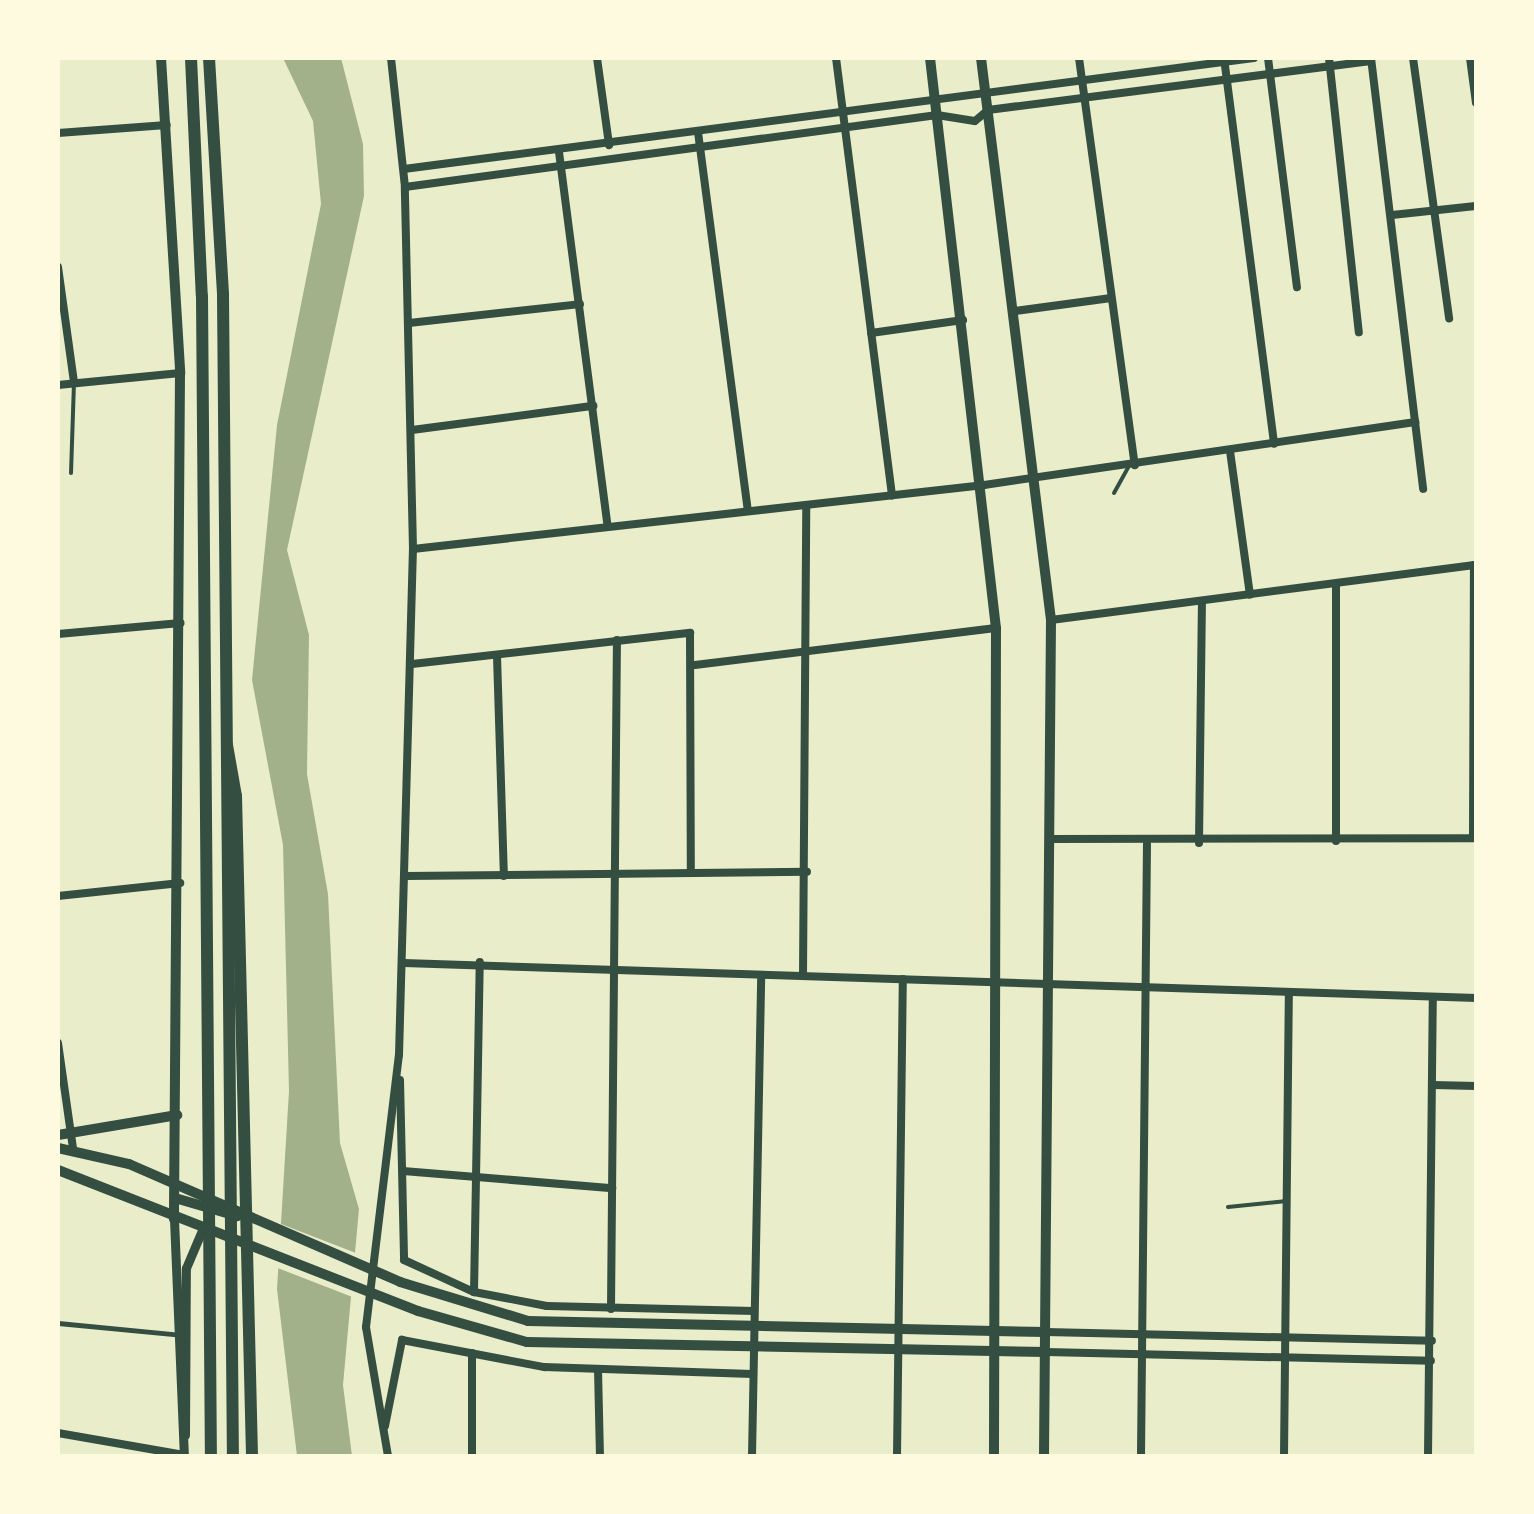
<!DOCTYPE html>
<html>
<head>
<meta charset="utf-8">
<style>
  body { margin:0 }
  #map { position:relative; width:1534px; height:1514px; overflow:hidden; background:#e9edc9; font-family:"IBM Plex Sans",sans-serif }
  div>[style] { position:absolute }
  .water>* { inset:0; background:#a3b18a }
  .pier>* { inset:0; background:#e9edc9 }
  .service>* { height:4px; margin:-2px; padding:0 2px; transform-origin:2px; border-radius:2px; background:#344e41 }
  .pedestrian>* { height:5px; margin:-2.5px; padding:0 2.5px; transform-origin:2.5px; border-radius:2.5px; background:#344e41 }
  .minor>* { height:8px; margin:-4px; padding:0 4px; transform-origin:4px; border-radius:4px; background:#344e41 }
  .tertiary>* { height:9px; margin:-4.5px; padding:0 4.5px; transform-origin:4.5px; border-radius:4.5px; background:#344e41 }
  .secondary>* { height:10px; margin:-5px; padding:0 5px; transform-origin:5px; border-radius:5px; background:#344e41 }
  .motorway>* { height:12px; margin:-6px; padding:0 6px; transform-origin:6px; border-radius:6px; background:#344e41 }
  span { translate:-50% -50%; white-space:nowrap; text-align:center; line-height:1.15; -webkit-text-stroke:10px #fefae0; paint-order:stroke }
  .frame { position:absolute; inset:0; border:60px solid #fefae0; pointer-events:none }
</style>
</head>
<body>
<div id="map">
  <div class="water">
    <i style="clip-path:polygon(283px 58px,341px 58px,363px 144px,364px 196px,287px 550px,309px 635px,307px 774px,328px 894px,340px 1143px,359px 1209px,343px 1385px,352px 1456px,297px 1456px,277px 1289px,289px 1091px,283px 845px,252px 680px,277px 425px,321px 204px,313px 121px)"></i>
  </div>
  <div class="pier">
    <i style="clip-path:polygon(281px 1224px,361px 1255px,355px 1298px,275px 1267px)"></i>
  </div>
  <div class="service">
    <i style="left:71px;top:473px;width:90px;rotate:-88.1deg"></i>
    <i style="left:1114px;top:493px;width:31px;rotate:-61deg"></i>
    <i style="left:1228px;top:1207px;width:59px;rotate:-5.8deg"></i>
  </div>
  <div class="pedestrian">
    <i style="left:58px;top:1323px;width:116px;rotate:5.5deg"></i>
  </div>
  <div class="minor">
    <i style="left:597px;top:58px;width:88px;rotate:82.1deg"></i>
    <i style="left:836px;top:58px;width:441px;rotate:82.7deg"></i>
    <i style="left:1079px;top:58px;width:411px;rotate:82.2deg"></i>
    <i style="left:1224px;top:58px;width:389px;rotate:82.6deg"></i>
    <i style="left:1268px;top:58px;width:231px;rotate:82.8deg"></i>
    <i style="left:1329px;top:58px;width:276px;rotate:83.8deg"></i>
    <i style="left:1371px;top:58px;width:434px;rotate:83.1deg"></i>
    <i style="left:1413px;top:58px;width:263px;rotate:82.1deg"></i>
    <i style="left:1470px;top:58px;width:45px;rotate:82.4deg"></i>
    <i style="left:698px;top:132px;width:382px;rotate:82.5deg"></i>
    <i style="left:58px;top:133px;width:109px;rotate:-4.2deg"></i>
    <i style="left:559px;top:152px;width:378px;rotate:82.6deg"></i>
    <i style="left:404px;top:169px;width:857px;rotate:-7.44deg"></i>
    <i style="left:405px;top:187px;width:537px;rotate:-7.71deg"></i>
    <i style="left:937px;top:115px;width:38px;rotate:9deg"></i>
    <i style="left:975px;top:121px;width:17px;rotate:-40deg"></i>
    <i style="left:988px;top:110px;width:386px;rotate:-7.3deg"></i>
    <i style="left:1392px;top:215px;width:84px;rotate:-6.1deg"></i>
    <i style="left:58px;top:267px;width:117px;rotate:82.1deg"></i>
    <i style="left:1015px;top:311px;width:97px;rotate:-7.7deg"></i>
    <i style="left:409px;top:323px;width:172px;rotate:-6.3deg"></i>
    <i style="left:871px;top:333px;width:93px;rotate:-8deg"></i>
    <i style="left:58px;top:385px;width:123px;rotate:-5.6deg"></i>
    <i style="left:412px;top:430px;width:183px;rotate:-7.6deg"></i>
    <i style="left:1230px;top:451px;width:145px;rotate:82.1deg"></i>
    <i style="left:413px;top:549px;width:575px;rotate:-6.4deg"></i>
    <i style="left:984px;top:485px;width:436px;rotate:-8.3deg"></i>
    <i style="left:1051px;top:620px;width:429px;rotate:-7.4deg"></i>
    <i style="left:58px;top:634px;width:123px;rotate:-5.1deg"></i>
    <i style="left:497px;top:656px;width:220px;rotate:88.2deg"></i>
    <i style="left:412px;top:664px;width:280px;rotate:-6.4deg"></i>
    <i style="left:690px;top:633px;width:240px;rotate:89.8deg"></i>
    <i style="left:695px;top:665px;width:303px;rotate:-7deg"></i>
    <i style="left:1473px;top:838px;width:273px;rotate:-89.8deg"></i>
    <i style="left:1051px;top:839px;width:425px;rotate:-0.1deg"></i>
    <i style="left:1336px;top:841px;width:257px;rotate:-90deg"></i>
    <i style="left:1199px;top:843px;width:241px;rotate:-89.3deg"></i>
    <i style="left:406px;top:876px;width:401px;rotate:-0.6deg"></i>
    <i style="left:58px;top:896px;width:123px;rotate:-6.1deg"></i>
    <i style="left:404px;top:963px;width:1073px;rotate:1.87deg"></i>
    <i style="left:803px;top:976px;width:471px;rotate:-89.6deg"></i>
    <i style="left:58px;top:1043px;width:107px;rotate:81.9deg"></i>
    <i style="left:400px;top:1080px;width:180px;rotate:88.7deg"></i>
    <i style="left:404px;top:1260px;width:77px;rotate:24.6deg"></i>
    <i style="left:474px;top:1292px;width:74px;rotate:10.9deg"></i>
    <i style="left:547px;top:1306px;width:207px;rotate:1.4deg"></i>
    <i style="left:1433px;top:1085px;width:43px;rotate:1.3deg"></i>
    <i style="left:403px;top:1171px;width:210px;rotate:4.7deg"></i>
    <i style="left:474px;top:1292px;width:330px;rotate:-89deg"></i>
    <i style="left:611px;top:1309px;width:669px;rotate:-89.49deg"></i>
    <i style="left:1046px;top:1332px;width:386px;rotate:1.3deg"></i>
    <i style="left:1046px;top:1352px;width:385px;rotate:1.3deg"></i>
    <i style="left:472px;top:1353px;width:103px;rotate:90deg"></i>
    <i style="left:598px;top:1369px;width:87px;rotate:88.7deg"></i>
    <i style="left:385px;top:1426px;width:88px;rotate:-78.8deg"></i>
    <i style="left:402px;top:1340px;width:145px;rotate:10.8deg"></i>
    <i style="left:544px;top:1367px;width:208px;rotate:1.9deg"></i>
    <i style="left:58px;top:1433px;width:128px;rotate:9.9deg"></i>
    <i style="left:388px;top:1456px;width:131px;rotate:-99.7deg"></i>
    <i style="left:366px;top:1327px;width:274px;rotate:-83.1deg"></i>
    <i style="left:399px;top:1055px;width:506px;rotate:-88.42deg"></i>
    <i style="left:413px;top:549px;width:362px;rotate:-91.3deg"></i>
    <i style="left:405px;top:187px;width:130px;rotate:-96.2deg"></i>
    <i style="left:752px;top:1456px;width:481px;rotate:-88.9deg"></i>
    <i style="left:897px;top:1456px;width:477px;rotate:-89.3deg"></i>
    <i style="left:1141px;top:1456px;width:612px;rotate:-89.44deg"></i>
    <i style="left:1284px;top:1456px;width:462px;rotate:-89.4deg"></i>
    <i style="left:1428px;top:1456px;width:459px;rotate:-89.4deg"></i>
  </div>
  <div class="tertiary">
    <i style="left:174px;top:1219px;width:236px;rotate:87.6deg"></i>
    <i style="left:185px;top:1435px;width:167px;rotate:-89.7deg"></i>
    <i style="left:186px;top:1268px;width:39px;rotate:-67deg"></i>
  </div>
  <div class="secondary">
    <i style="left:161px;top:58px;width:316px;rotate:86.5deg"></i>
    <i style="left:180px;top:373px;width:846px;rotate:90.41deg"></i>
    <i style="left:930px;top:58px;width:574px;rotate:83.4deg"></i>
    <i style="left:996px;top:628px;width:828px;rotate:90.14deg"></i>
    <i style="left:981px;top:58px;width:566px;rotate:82.9deg"></i>
    <i style="left:1051px;top:620px;width:836px;rotate:90.48deg"></i>
    <i style="left:58px;top:1135px;width:121px;rotate:-9.5deg"></i>
    <i style="left:58px;top:1148px;width:73px;rotate:12.7deg"></i>
    <i style="left:129px;top:1164px;width:296px;rotate:23.5deg"></i>
    <i style="left:400px;top:1282px;width:134px;rotate:16.9deg"></i>
    <i style="left:528px;top:1321px;width:518px;rotate:1.22deg"></i>
    <i style="left:58px;top:1170px;width:387px;rotate:21.4deg"></i>
    <i style="left:418px;top:1311px;width:113px;rotate:15.9deg"></i>
    <i style="left:527px;top:1342px;width:519px;rotate:1.1deg"></i>
    <i style="left:175px;top:1198px;width:65px;rotate:16.2deg"></i>
  </div>
  <div class="motorway">
    <i style="left:191px;top:58px;width:238px;rotate:87.4deg"></i>
    <i style="left:202px;top:296px;width:1160px;rotate:89.56deg"></i>
    <i style="left:209px;top:58px;width:237px;rotate:86.6deg"></i>
    <i style="left:223px;top:295px;width:1161px;rotate:89.51deg"></i>
    <i style="left:227px;top:745px;width:52px;rotate:80deg"></i>
    <i style="left:236px;top:796px;width:660px;rotate:88.61deg"></i>
  </div>
  <div class="frame"></div>
</div>
</body>
</html>
